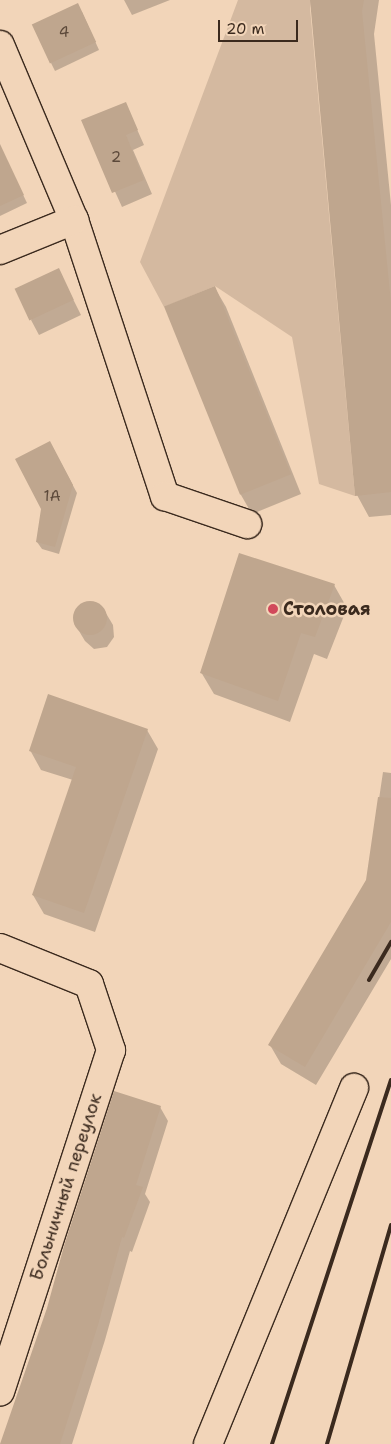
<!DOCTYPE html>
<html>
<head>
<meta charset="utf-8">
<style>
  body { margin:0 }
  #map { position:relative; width:391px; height:1444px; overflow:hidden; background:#f2d5b9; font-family:"Shantell Sans",sans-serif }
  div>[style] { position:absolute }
  .green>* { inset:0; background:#d4b9a0 }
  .shadow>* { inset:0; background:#0003 }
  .building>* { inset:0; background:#bfa68e; transform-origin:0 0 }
  .round { border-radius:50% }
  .roads { filter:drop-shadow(1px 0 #3b2a1e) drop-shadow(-1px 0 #3b2a1e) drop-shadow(0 1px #3b2a1e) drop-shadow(0 -1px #3b2a1e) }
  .minor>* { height:28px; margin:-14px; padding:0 14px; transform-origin:14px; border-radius:14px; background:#f2d5b9 }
  .rail>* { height:4px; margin:-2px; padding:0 2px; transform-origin:2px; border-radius:2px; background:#3b2a1e }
  .dots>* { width:14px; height:14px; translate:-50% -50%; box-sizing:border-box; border:2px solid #f2d5b9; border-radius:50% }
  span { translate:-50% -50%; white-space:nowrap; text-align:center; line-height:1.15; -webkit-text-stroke:5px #f2d5b9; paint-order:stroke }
  .number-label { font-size:15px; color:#5c493a }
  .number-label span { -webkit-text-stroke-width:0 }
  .poi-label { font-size:18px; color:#3b2a1e; font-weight:700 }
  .left { translate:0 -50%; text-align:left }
  .street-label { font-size:18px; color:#3b2a1e }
  .scale { position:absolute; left:218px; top:20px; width:80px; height:22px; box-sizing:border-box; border:2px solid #3b2a1e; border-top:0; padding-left:6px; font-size:15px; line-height:18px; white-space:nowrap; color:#3b2a1e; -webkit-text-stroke:4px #f2d5b9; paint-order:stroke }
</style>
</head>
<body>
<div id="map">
  <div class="green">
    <i style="clip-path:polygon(238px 0,311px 0,310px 8px,355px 496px,319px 484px,292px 337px,215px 286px,164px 307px,140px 262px)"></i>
  </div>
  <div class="shadow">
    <i style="clip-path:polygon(124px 0,170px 0,132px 15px)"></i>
    <i style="clip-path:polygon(313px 0,379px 0,374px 34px,391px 205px,391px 515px,369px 517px,357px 495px)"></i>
    <i style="clip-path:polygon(82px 12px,99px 50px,55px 71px,51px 63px)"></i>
    <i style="clip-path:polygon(132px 118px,144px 145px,133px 150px,152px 194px,122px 207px,83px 121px)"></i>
    <i style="clip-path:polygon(0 157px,8px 163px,27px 203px,0 216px)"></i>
    <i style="clip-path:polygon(58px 269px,81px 315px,39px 335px,31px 320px)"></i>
    <i style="clip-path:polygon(215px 288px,226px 307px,301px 494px,252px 514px,241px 495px,166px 308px)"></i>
    <i style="clip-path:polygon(54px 450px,77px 493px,59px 554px,42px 549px,37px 542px)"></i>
    <i style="clip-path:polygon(334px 585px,347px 608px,327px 659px,314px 654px,290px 722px,214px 694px,201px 672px)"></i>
    <i style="clip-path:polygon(95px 602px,104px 610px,113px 625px,114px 637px,107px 647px,94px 649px,85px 641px,76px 626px,74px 614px,81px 604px)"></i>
    <i style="clip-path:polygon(147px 730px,158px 749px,95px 932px,44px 914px,33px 895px,73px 780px,41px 770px,30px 750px)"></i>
    <i style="clip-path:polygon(383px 772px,391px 773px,391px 959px,316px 1085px,281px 1064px,270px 1045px,367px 880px)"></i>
    <i style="clip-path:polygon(160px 1107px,168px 1121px,145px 1194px,150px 1202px,132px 1252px,130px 1251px,105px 1340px,72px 1444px,2px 1444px)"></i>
  </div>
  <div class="building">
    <i style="clip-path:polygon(310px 0,364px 0,362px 11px,391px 303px,391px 492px,355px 496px)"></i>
    <i style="left:78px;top:3px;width:43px;height:51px;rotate:65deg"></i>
    <i style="clip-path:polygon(126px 102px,138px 130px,126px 135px,144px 180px,112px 193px,81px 120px)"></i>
    <i style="clip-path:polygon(0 144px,24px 195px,0 206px)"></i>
    <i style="left:59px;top:268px;width:35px;height:49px;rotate:65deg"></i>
    <i style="left:215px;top:286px;width:203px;height:55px;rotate:68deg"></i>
    <i style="clip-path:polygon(50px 441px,73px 485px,55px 547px,36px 542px,41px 509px,15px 459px)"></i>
    <i style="clip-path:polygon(239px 553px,335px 584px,315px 637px,301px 633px,278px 701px,200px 673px)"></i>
    <i class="round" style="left:73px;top:601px;width:34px;height:34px"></i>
    <i style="clip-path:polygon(48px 694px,148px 729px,84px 913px,32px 895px,76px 767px,29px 751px)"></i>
    <i style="clip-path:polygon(378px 797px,391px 798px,391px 922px,305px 1067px,268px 1045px,366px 880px)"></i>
    <i style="clip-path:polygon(114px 1091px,161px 1106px,136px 1185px,143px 1187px,124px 1238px,122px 1237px,98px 1325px,60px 1444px,0 1444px,47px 1308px,64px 1246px)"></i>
  </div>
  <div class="roads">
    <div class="minor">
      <i style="left:0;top:45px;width:190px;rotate:67.1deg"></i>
      <i style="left:74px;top:220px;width:291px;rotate:71.8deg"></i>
      <i style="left:165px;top:496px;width:87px;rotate:18.9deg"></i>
      <i style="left:0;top:250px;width:80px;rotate:-22.1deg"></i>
      <i style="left:0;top:948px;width:96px;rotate:22deg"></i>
      <i style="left:89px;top:984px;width:70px;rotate:71.6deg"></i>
      <i style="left:111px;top:1050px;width:359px;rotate:108deg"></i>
      <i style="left:208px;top:1444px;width:385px;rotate:-67.7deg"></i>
    </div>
  </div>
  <div class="rail">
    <i style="left:369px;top:980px;width:44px;rotate:-59.9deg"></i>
    <i style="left:272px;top:1444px;width:383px;rotate:-71.9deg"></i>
    <i style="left:327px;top:1444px;width:228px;rotate:-73.7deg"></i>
  </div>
  <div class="dots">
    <i style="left:273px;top:609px;background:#d1495b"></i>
  </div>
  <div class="number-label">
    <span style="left:64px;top:33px">4</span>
    <span style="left:116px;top:158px">2</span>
    <span style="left:52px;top:497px">1А</span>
  </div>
  <div class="poi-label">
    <span class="left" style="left:283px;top:609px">Столовая</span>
  </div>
  <div class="street-label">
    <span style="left:66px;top:1187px;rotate:-72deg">Больничный переулок</span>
  </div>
  <div class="scale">20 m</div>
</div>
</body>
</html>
